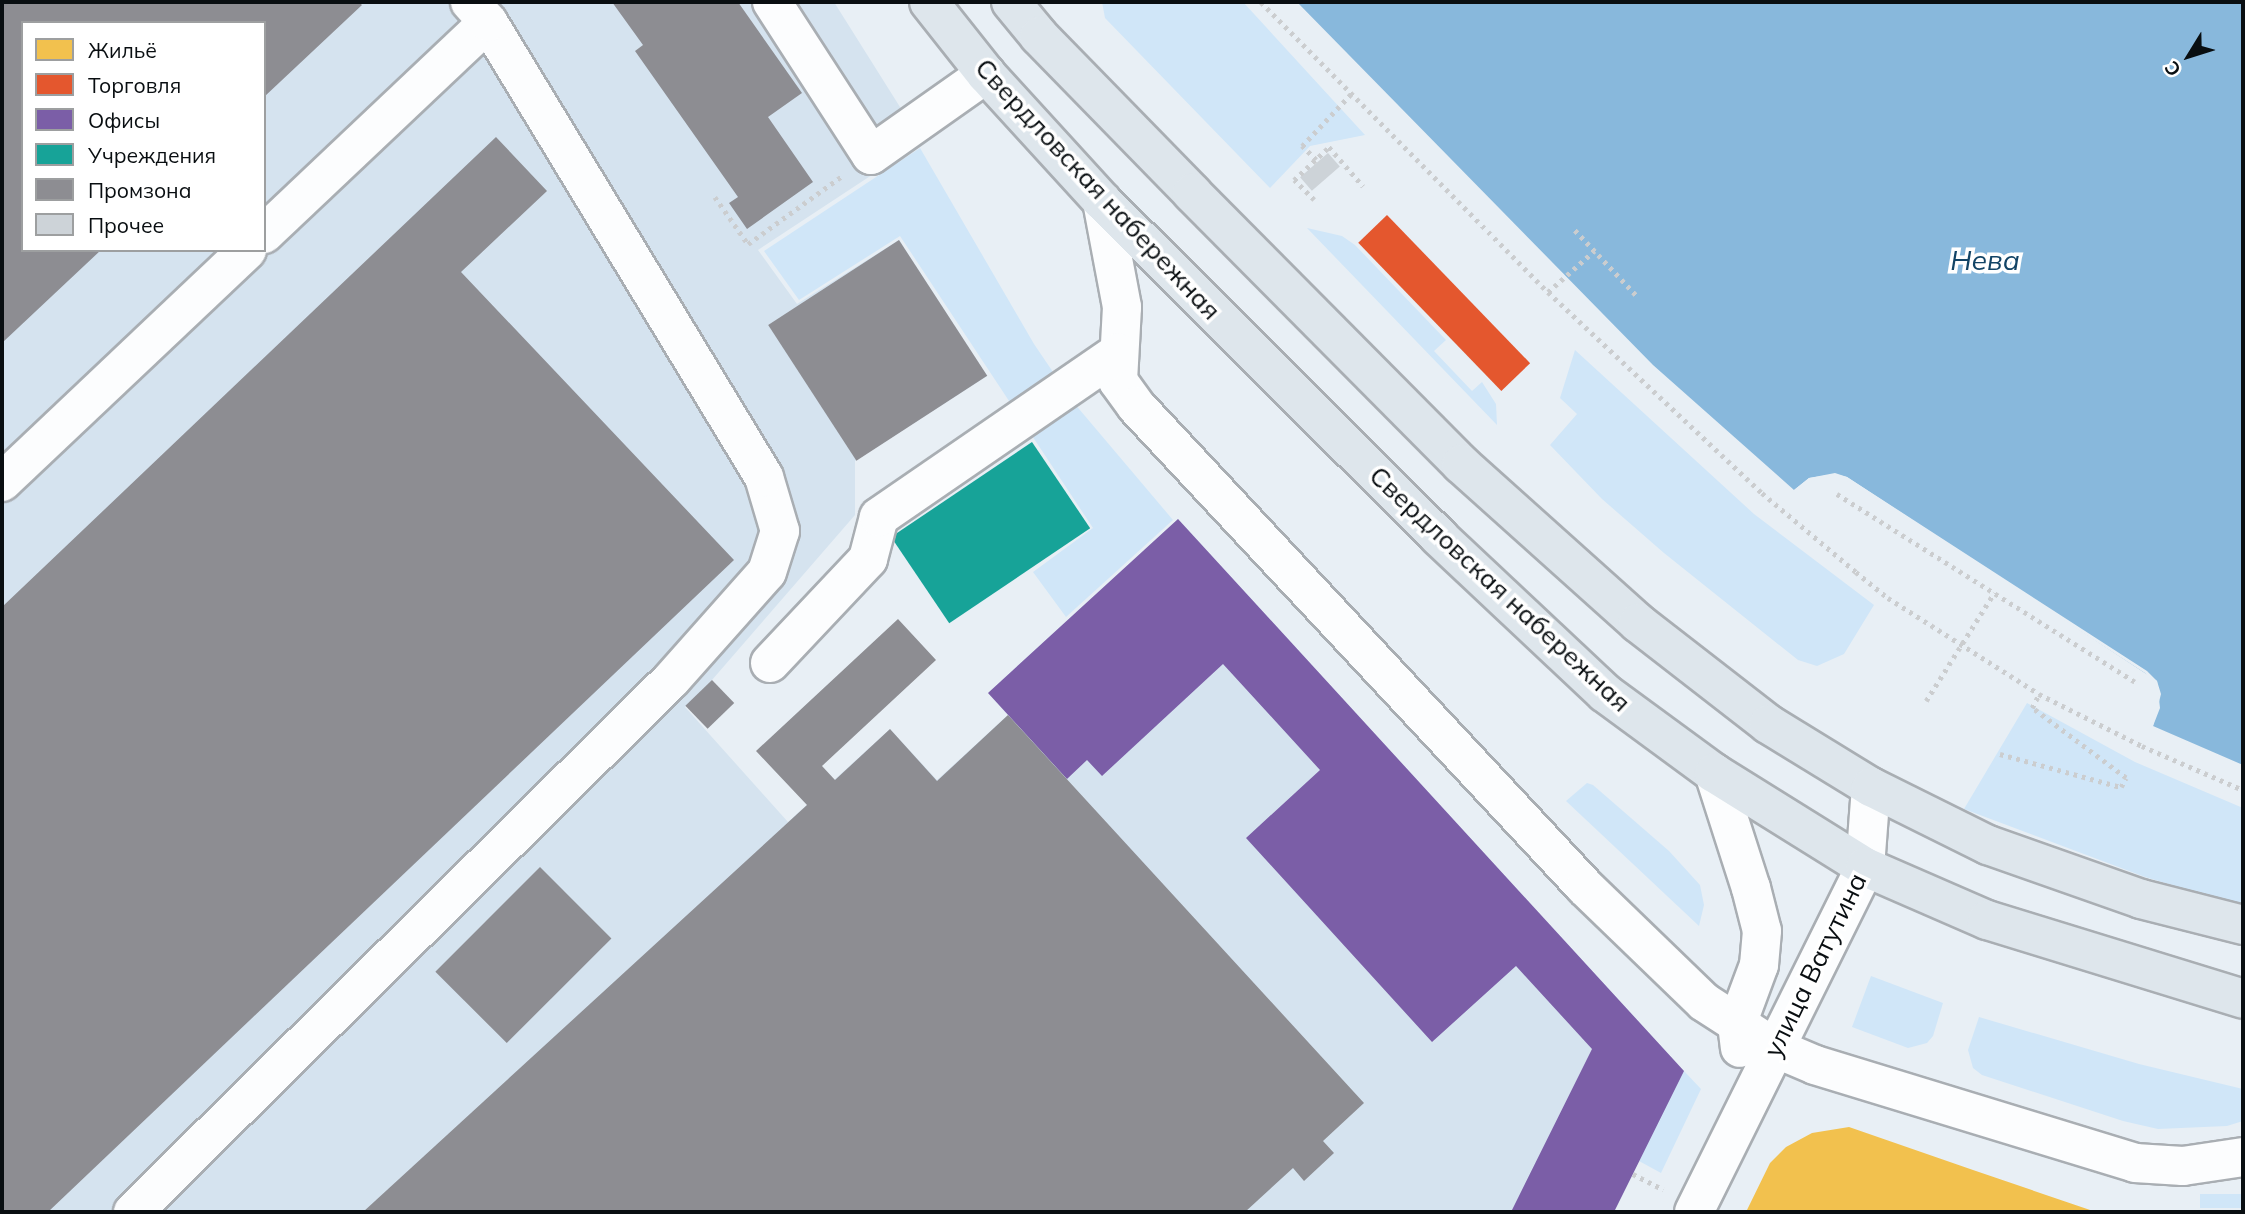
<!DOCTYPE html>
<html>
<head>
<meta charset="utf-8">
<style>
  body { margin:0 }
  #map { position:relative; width:2245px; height:1214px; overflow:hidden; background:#e8eff5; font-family:Mulish,sans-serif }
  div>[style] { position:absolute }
  .built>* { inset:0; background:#d5e3ef }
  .green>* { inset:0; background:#d0e6f8; transform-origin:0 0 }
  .water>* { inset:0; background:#88b8dc }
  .pier>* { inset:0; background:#e8eff5 }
  .homes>* { inset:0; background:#f2c14e }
  .shops>* { inset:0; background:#e4572e; transform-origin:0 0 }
  .offices>* { inset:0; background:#7b5ea7 }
  .public>* { inset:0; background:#17a398; transform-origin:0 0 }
  .industry>* { inset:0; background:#8d8d92; transform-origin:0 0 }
  .building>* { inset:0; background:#cdd3d8; transform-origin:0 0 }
  .path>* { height:4.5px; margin-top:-2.25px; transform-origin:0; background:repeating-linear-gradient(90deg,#cbcdcf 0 3.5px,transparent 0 8.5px) }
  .roads { filter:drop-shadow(2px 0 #a9aeb3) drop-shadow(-2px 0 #a9aeb3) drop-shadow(0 2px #a9aeb3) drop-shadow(0 -2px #a9aeb3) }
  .minor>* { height:38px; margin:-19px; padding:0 19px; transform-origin:19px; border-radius:19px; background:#fcfdfe }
  .major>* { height:38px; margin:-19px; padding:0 19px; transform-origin:19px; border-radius:19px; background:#dee6ec }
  span { translate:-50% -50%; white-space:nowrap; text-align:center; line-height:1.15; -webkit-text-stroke:7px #fff; paint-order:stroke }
  .street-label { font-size:26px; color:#090e11 }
  .water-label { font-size:28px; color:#124466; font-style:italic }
  .frame { position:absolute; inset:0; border:4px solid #090e11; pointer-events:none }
  .legend { position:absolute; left:21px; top:21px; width:245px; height:231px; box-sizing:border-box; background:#fff; border:2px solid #9d9fa0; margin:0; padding:9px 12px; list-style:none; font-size:21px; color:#090e11 }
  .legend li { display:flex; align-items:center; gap:14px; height:35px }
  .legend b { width:35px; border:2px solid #9d9fa0 }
  .north { position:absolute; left:2154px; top:21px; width:70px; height:70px; -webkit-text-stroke:5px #fff; paint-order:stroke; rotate:232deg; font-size:19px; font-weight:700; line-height:28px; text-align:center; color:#090e11 }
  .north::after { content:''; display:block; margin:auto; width:24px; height:32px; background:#090e11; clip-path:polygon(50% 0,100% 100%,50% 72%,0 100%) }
</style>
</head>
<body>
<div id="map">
  <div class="built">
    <i style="clip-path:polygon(evenodd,2px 2px,834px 2px,922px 142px,758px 250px,797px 304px,899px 240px,987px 376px,855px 461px,855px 515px,712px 680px,685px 707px,788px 822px,890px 729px,937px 780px,1008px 715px,988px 693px,1178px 519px,1684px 1071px,1614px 1212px,2px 1212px,2px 2px,23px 23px,264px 23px,264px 250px,23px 250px,23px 23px)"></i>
  </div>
  <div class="green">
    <i style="clip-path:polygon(1102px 2px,1243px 2px,1365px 135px,1310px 146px,1270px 188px,1105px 18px)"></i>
    <i style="clip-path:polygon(920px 148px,1034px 344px,1074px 403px,1173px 520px,1066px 617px,1033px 572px,1093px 528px,900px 236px,799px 300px,764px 251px)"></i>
    <i style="clip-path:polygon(1307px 228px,1342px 236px,1355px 245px,1446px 340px,1434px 351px,1472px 391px,1482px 382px,1496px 404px,1497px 425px)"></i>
    <i style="clip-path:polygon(1575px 350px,1754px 514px,1874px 605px,1844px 654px,1817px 666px,1798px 660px,1664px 553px,1602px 499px,1550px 445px,1577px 414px,1560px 398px)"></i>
    <i style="clip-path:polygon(2027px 703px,2135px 762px,2243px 808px,2243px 906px,2145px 877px,1964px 809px)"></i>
    <i style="clip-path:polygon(1587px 783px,1593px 785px,1669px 851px,1700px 885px,1704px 905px,1699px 926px,1566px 801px)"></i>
    <i style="clip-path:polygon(1871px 976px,1943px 1003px,1933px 1036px,1927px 1043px,1908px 1048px,1852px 1027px)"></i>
    <i style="clip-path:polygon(1979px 1017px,2139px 1064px,2243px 1089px,2243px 1121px,2227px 1126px,2158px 1129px,2123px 1121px,1982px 1075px,1973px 1068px,1968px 1050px)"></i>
    <i style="clip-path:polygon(1684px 1071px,1701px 1089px,1661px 1173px,1639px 1161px)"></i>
    <i style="left:2200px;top:1194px;width:43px;height:14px"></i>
  </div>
  <div class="water">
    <i style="clip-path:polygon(1297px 2px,2243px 2px,2243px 765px,2153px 726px,2160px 708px,2157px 681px,1847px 477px,1835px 474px,1809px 478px,1794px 490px,1653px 365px)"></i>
  </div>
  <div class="pier">
    <i style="clip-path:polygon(1835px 473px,1847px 477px,2147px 671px,2157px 681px,2161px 694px,2153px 726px,2150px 724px,2158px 694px,2153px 682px,2145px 673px,1846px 480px,1823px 478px,1811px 482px,1796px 493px,1794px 490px,1809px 478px)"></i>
  </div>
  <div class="homes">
    <i style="clip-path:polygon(1849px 1127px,1973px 1170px,2096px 1212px,1746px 1212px,1770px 1163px,1786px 1147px,1812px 1133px)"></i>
  </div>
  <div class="shops">
    <i style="left:1387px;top:215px;width:206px;height:40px;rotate:46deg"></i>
  </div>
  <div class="offices">
    <i style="clip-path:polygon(1178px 519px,1684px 1071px,1614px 1212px,1511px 1212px,1592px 1049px,1516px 966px,1432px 1042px,1246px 838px,1320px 770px,1223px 664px,1102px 776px,1087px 760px,1067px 779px,988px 693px)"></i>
  </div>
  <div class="public">
    <i style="left:1032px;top:442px;width:104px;height:170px;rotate:56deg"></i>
  </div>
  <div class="industry">
    <i style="clip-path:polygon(2px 2px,359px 2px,362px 5px,264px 97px,264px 23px,23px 23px,23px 250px,101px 250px,2px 343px)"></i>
    <i style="clip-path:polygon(612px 2px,738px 2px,802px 93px,768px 117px,813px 182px,747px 229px,729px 203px,738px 197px,635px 51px,643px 45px)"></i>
    <i style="clip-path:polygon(496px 137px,547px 191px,461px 272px,734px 560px,48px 1212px,2px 1212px,2px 607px)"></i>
    <i style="left:899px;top:240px;width:162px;height:156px;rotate:57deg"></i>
    <i style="clip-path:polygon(898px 619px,936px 660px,822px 766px,835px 780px,890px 729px,937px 781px,1008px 715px,1364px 1103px,1323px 1141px,1334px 1153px,1304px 1181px,1293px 1168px,1245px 1212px,363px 1212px,807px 805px,756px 751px)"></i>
    <i style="left:712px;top:680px;width:32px;height:37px;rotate:46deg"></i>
    <i style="left:540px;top:867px;width:101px;height:148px;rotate:45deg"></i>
  </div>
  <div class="building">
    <i style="left:1328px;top:153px;width:18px;height:37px;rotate:49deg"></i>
  </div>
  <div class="path">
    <i style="left:1261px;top:2px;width:408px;rotate:45.3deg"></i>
    <i style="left:1548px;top:292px;width:294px;rotate:43.2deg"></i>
    <i style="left:1762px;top:493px;width:123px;rotate:40deg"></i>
    <i style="left:1856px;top:572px;width:41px;rotate:39.1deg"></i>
    <i style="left:1888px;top:598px;width:179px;rotate:32.4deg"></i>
    <i style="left:2039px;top:694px;width:115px;rotate:26.8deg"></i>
    <i style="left:2142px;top:746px;width:110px;rotate:23.5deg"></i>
    <i style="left:1316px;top:160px;width:20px;rotate:-135deg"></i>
    <i style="left:1302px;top:146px;width:73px;rotate:-46.7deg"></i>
    <i style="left:715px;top:197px;width:57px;rotate:54.9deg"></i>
    <i style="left:748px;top:244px;width:116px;rotate:-35.9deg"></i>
    <i style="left:1314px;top:200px;width:28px;rotate:-135deg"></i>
    <i style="left:1294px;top:180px;width:48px;rotate:-43.3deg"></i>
    <i style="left:1329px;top:147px;width:52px;rotate:48.9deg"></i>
    <i style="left:1575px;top:230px;width:92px;rotate:46.8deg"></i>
    <i style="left:1548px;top:292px;width:62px;rotate:-41.7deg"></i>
    <i style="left:1837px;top:494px;width:352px;rotate:32.2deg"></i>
    <i style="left:1926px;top:701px;width:128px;rotate:-57.8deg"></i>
    <i style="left:2000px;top:754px;width:125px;rotate:15.3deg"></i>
    <i style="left:2121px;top:787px;width:10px;rotate:-61deg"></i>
    <i style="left:2126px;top:778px;width:117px;rotate:-143.3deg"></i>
    <i style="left:2032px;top:708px;width:16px;rotate:-63deg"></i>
    <i style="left:1633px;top:1174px;width:34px;rotate:27deg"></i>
  </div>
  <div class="roads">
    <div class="minor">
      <i style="left:772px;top:2px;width:182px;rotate:57.1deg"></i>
      <i style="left:871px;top:155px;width:141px;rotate:-35.2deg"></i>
      <i style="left:1102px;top:201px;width:108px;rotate:79.3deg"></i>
      <i style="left:1122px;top:307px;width:74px;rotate:93.1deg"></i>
      <i style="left:1118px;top:381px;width:31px;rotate:54deg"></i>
      <i style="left:1136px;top:406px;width:658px;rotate:46.97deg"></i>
      <i style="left:1585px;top:887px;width:165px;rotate:44deg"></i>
      <i style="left:1704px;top:1002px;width:85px;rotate:32.9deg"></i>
      <i style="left:1775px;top:1048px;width:43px;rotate:23deg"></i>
      <i style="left:1815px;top:1065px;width:335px;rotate:17deg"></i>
      <i style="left:2135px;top:1163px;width:48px;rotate:3.6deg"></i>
      <i style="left:2183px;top:1166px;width:61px;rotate:-8.5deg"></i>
      <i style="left:264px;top:234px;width:308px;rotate:-43.4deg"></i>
      <i style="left:2px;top:482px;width:337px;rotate:-43.4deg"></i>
      <i style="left:770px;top:663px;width:143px;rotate:-46.7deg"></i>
      <i style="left:868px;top:559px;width:43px;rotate:-75.3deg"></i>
      <i style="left:879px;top:517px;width:290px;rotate:-34.5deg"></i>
      <i style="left:1714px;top:773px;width:121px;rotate:72.2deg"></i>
      <i style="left:1751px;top:888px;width:44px;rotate:75.7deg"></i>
      <i style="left:1762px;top:931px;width:34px;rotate:95deg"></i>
      <i style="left:1759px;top:965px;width:63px;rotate:110.4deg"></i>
      <i style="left:1737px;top:1024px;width:24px;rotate:83deg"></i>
      <i style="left:133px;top:1212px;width:757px;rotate:-44.68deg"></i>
      <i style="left:671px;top:680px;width:144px;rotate:-48.4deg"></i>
      <i style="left:767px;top:572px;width:43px;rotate:-72.4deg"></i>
      <i style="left:780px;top:531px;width:56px;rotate:-106.5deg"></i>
      <i style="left:764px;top:477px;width:532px;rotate:-121.24deg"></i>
      <i style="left:488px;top:22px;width:27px;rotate:-132deg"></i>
      <i style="left:1694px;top:1212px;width:385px;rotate:-63.6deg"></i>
      <i style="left:1865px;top:867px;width:80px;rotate:-85.7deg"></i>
    </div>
    <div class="major">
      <i style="left:929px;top:2px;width:92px;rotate:51.6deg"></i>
      <i style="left:986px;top:74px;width:172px;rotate:47.6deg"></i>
      <i style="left:1102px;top:201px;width:476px;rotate:44.9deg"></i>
      <i style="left:1439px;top:537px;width:228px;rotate:43.2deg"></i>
      <i style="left:1605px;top:693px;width:135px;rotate:36.3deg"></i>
      <i style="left:1714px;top:773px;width:178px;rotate:31.9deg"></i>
      <i style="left:1865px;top:867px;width:133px;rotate:23.5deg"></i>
      <i style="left:1987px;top:920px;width:268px;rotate:17.1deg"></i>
      <i style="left:1011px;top:2px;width:44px;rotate:50.5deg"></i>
      <i style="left:1039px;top:36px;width:219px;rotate:45.7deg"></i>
      <i style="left:1192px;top:193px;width:382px;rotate:45.2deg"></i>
      <i style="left:1461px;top:464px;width:238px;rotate:41.9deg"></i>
      <i style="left:1638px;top:623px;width:165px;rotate:37.8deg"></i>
      <i style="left:1768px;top:724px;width:121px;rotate:31.5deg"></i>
      <i style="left:1871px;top:787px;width:131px;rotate:26.4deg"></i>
      <i style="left:1988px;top:845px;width:162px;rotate:19.4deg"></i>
      <i style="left:2141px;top:899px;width:105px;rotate:14.3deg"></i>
    </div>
  </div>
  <div class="street-label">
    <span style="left:1098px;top:189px;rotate:47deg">Свердловская набережная</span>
    <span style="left:1500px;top:589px;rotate:43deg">Свердловская набережная</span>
    <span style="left:1815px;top:965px;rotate:-64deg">улица Ватутина</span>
  </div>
  <div class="water-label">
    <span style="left:1985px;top:260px">Нева</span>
  </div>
  <div class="frame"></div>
  <ul class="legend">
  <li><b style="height:19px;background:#f2c14e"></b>Жильё</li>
  <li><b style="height:19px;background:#e4572e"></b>Торговля</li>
  <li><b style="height:19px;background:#7b5ea7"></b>Офисы</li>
  <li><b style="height:19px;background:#17a398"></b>Учреждения</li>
  <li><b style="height:19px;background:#8d8d92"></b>Промзона</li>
  <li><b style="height:19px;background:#cdd3d8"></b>Прочее</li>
  </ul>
  <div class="north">С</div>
</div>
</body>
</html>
